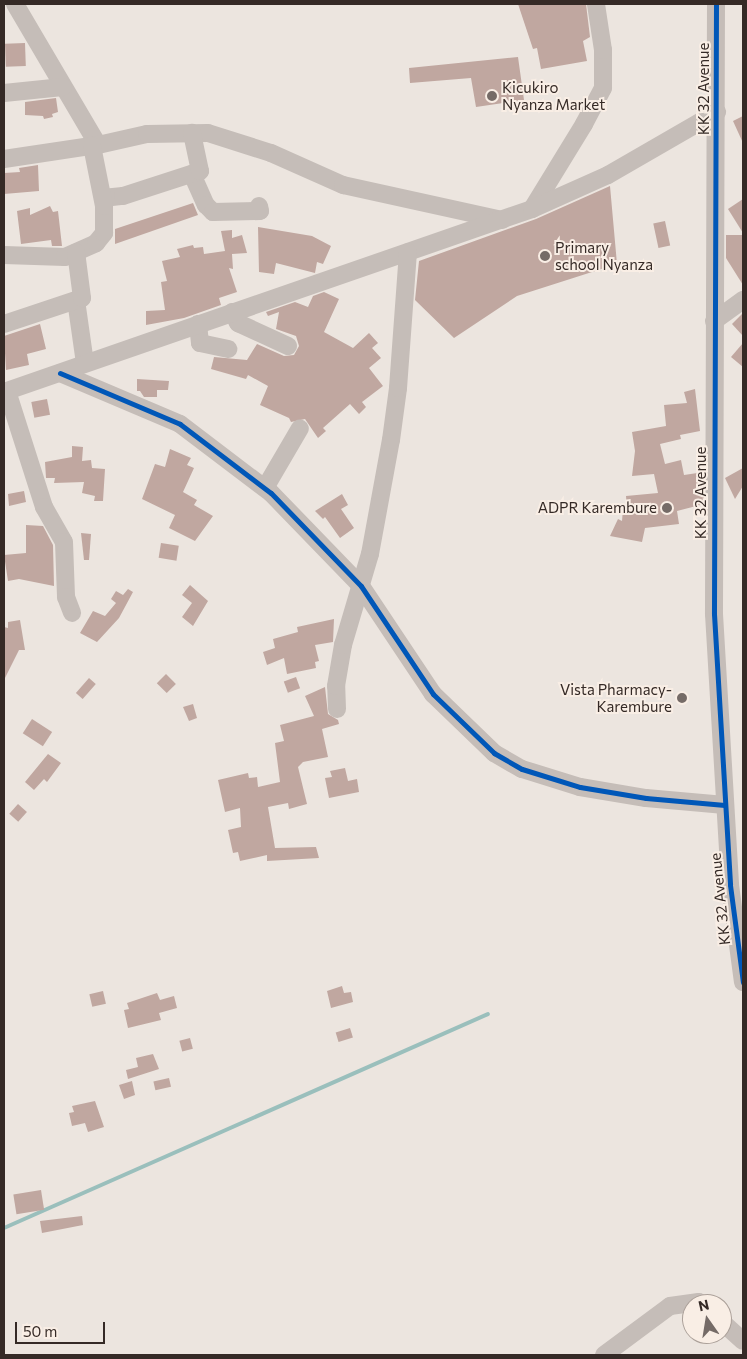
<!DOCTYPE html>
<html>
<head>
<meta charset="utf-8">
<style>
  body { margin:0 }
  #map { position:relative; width:747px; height:1359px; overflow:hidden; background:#ece5df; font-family:Commissioner,sans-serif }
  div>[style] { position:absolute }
  .stream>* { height:4px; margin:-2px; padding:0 2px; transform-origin:2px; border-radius:2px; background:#9abfbc }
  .building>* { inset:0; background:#c0a7a0; transform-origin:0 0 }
  .minor>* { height:18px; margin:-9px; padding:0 9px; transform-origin:9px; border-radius:9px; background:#c5bdb8 }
  .cycleway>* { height:5px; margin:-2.5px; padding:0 2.5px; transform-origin:2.5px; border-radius:2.5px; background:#0057b8 }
  .dots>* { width:14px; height:14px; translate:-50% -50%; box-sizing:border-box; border:2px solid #f9eee5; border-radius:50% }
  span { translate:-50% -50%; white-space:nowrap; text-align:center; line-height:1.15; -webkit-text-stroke:4px #f9eee5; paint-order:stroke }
  .poi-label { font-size:15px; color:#352a26 }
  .left { translate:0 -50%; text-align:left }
  .right { translate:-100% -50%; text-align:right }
  .street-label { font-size:15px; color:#352a26 }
  .frame { position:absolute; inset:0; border:5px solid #352a26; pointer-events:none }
  .north { position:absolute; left:682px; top:1294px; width:50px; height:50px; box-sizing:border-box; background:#f9eee5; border:1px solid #aba099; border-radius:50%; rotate:347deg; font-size:14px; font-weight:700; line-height:20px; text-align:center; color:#352a26 }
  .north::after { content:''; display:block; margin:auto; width:18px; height:22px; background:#756b67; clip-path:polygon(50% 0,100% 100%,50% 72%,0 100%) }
  .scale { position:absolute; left:15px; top:1322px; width:90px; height:22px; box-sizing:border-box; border:2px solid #352a26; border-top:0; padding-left:6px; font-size:15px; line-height:18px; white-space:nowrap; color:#352a26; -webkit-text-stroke:4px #f9eee5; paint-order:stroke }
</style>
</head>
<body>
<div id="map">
  <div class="stream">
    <i style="left:4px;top:1228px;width:529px;rotate:-23.85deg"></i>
  </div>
  <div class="building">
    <i style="clip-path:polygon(518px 4px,586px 4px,590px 37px,583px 41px,587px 61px,541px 69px,537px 48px,533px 49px)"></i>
    <i style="left:25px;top:43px;width:23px;height:20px;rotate:88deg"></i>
    <i style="clip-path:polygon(518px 57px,524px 100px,476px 107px,471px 78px,410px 83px,409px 68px)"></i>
    <i style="clip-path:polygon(56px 98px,58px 112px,52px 114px,53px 117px,44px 119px,43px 116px,25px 115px,25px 102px)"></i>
    <i style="clip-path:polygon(743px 116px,743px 143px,733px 121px)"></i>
    <i style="clip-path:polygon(38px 165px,39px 191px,4px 194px,4px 173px,20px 172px,19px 168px)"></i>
    <i style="clip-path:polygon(610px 186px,617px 264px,517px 296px,454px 338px,415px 300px,419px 261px,536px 219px)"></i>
    <i style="clip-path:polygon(743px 199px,743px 233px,728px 209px)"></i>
    <i style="clip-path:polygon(193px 203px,198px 215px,115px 244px,115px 229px)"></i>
    <i style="clip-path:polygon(50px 206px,53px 212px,58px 211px,62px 246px,52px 246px,51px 240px,21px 244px,17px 211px,30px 208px,30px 215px)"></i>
    <i style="left:665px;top:221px;width:25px;height:12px;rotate:78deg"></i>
    <i style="clip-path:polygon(258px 227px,312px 236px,331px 246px,323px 264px,317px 262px,315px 273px,276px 263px,274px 274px,259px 272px)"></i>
    <i style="clip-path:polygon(232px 230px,232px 238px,242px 235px,247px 253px,232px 254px,233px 269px,229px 268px,237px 292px,219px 298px,221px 305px,184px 318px,146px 325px,146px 311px,165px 310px,161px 282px,167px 281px,162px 261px,180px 257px,177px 249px,193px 245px,194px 248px,203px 247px,204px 254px,225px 251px,221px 231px)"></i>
    <i style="clip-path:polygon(726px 235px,743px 235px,743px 285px,726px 258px)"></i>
    <i style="clip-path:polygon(324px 292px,339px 299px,324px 332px,353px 348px,369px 333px,378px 343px,372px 348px,381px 358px,369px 368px,383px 386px,362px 402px,366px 407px,359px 414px,350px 404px,323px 428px,326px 431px,318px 438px,305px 419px,291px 422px,289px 418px,260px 405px,268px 386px,248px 375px,246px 379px,211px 369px,214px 357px,247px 360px,257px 344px,284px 356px,294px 355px,299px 346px,296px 336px,276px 329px,279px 312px,268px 316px,266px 312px,295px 302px,308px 307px,313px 296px)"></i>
    <i style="clip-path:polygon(743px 313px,743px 336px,732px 324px)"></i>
    <i style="clip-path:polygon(40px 324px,46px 349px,27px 354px,29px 365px,6px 370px,4px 336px)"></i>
    <i style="clip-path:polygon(743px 343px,743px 367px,731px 357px)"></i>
    <i style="clip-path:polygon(137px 379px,169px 381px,168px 390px,157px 390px,157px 397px,144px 397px,140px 391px,137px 391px)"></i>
    <i style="clip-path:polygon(695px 389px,700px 431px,680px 435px,681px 439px,660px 444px,665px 464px,681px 460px,684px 475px,704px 472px,704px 504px,677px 511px,679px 524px,645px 528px,642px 542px,610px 536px,618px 519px,622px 521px,623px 509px,627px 509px,626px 496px,658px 493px,654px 474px,632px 476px,635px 451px,632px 432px,666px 426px,664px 405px,687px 403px,684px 392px)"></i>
    <i style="left:47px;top:399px;width:16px;height:16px;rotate:79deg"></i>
    <i style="clip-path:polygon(72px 446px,83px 447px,82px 461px,91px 460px,92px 468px,105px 469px,103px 501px,94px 501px,95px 496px,82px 493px,84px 482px,54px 483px,55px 478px,46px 478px,45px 462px,72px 457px)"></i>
    <i style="clip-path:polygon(170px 449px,191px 458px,187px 465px,194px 468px,183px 492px,197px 500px,194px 505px,213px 516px,195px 541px,169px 528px,175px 515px,142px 499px,155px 464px,165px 467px)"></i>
    <i style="clip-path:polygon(743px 468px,743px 486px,735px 499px,725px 478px)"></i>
    <i style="clip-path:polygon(24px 491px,26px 502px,9px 506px,8px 494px)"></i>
    <i style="clip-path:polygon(342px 494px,348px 505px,341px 509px,354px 528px,340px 538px,325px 517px,323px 519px,315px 511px)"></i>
    <i style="clip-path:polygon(26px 525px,43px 526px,53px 545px,54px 586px,19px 579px,8px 581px,4px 555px,26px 553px)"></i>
    <i style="clip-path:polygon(81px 533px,91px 534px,89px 560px,84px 560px)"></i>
    <i style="left:161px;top:543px;width:18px;height:15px;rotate:9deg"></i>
    <i style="clip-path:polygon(190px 585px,208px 601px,193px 626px,182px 617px,192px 603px,182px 595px)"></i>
    <i style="clip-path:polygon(128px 589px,133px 592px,119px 618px,97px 642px,80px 633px,93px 611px,105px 616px,116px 603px,111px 599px,116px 591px,123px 595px)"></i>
    <i style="clip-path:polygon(334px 619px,333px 642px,315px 645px,319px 661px,315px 662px,316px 668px,287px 674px,284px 658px,267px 665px,263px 652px,275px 648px,273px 639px,298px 632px,297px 627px)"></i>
    <i style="clip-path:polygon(20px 620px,25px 650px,19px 650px,4px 680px,4px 627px,8px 628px,8px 622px)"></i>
    <i style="left:166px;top:674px;width:14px;height:13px;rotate:45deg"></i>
    <i style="left:296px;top:677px;width:12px;height:13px;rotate:70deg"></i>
    <i style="left:89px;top:678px;width:9px;height:20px;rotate:41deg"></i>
    <i style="clip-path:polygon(325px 687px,328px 714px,338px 720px,339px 724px,322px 729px,328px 757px,303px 762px,298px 767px,307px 804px,289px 809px,288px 803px,268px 807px,275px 848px,316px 847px,319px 858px,267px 861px,267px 855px,240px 861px,238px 852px,233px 853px,228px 830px,241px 827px,240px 808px,225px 812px,218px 780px,248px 773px,249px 778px,257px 777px,258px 787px,280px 782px,275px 743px,284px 741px,280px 725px,314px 716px,305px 696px)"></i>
    <i style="clip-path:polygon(193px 704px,197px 718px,189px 721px,183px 707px)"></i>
    <i style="left:32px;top:719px;width:24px;height:17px;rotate:33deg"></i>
    <i style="clip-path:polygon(48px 754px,61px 763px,47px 782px,44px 779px,34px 790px,25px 782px)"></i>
    <i style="clip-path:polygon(345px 768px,348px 781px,357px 779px,359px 792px,329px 798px,325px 778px,332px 777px,330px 771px)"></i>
    <i style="left:18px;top:804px;width:12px;height:13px;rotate:42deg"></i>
    <i style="clip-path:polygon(342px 986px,344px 993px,351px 992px,353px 1002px,331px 1008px,327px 991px)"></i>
    <i style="left:103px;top:991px;width:13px;height:14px;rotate:77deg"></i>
    <i style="clip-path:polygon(157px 993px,160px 1000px,174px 996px,177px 1008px,159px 1013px,161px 1020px,128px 1028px,124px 1010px,129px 1009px,127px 1003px)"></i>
    <i style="left:350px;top:1028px;width:10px;height:15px;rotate:73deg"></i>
    <i style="left:190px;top:1038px;width:11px;height:11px;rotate:75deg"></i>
    <i style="clip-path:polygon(153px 1054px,159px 1069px,128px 1079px,126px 1070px,138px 1067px,136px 1058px)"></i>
    <i style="left:169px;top:1078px;width:9px;height:16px;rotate:77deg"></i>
    <i style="clip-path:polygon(132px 1081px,135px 1095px,124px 1099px,119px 1085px)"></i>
    <i style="clip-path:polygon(95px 1101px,104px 1127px,88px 1132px,85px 1123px,72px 1126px,69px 1113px,74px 1112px,72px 1106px)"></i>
    <i style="left:41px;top:1190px;width:20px;height:28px;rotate:81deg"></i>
    <i style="clip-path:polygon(82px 1216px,83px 1225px,42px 1233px,40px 1221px)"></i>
  </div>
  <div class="minor">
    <i style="left:15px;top:4px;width:164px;rotate:59.5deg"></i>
    <i style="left:716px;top:4px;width:610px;rotate:90.19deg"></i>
    <i style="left:714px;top:614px;width:271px;rotate:86.6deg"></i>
    <i style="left:730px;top:885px;width:98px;rotate:82.4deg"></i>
    <i style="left:4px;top:93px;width:59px;rotate:-5.8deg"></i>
    <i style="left:4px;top:159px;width:95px;rotate:-8.5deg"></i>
    <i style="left:98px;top:145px;width:50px;rotate:-12.7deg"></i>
    <i style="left:147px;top:134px;width:61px;rotate:-0.9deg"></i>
    <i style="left:208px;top:133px;width:66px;rotate:17.6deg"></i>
    <i style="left:271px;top:153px;width:79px;rotate:24deg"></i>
    <i style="left:343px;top:185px;width:163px;rotate:12.4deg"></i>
    <i style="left:192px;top:174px;width:34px;rotate:66deg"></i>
    <i style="left:206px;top:205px;width:10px;rotate:45deg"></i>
    <i style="left:213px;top:212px;width:47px;rotate:-1.2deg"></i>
    <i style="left:260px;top:211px;width:5px;rotate:-101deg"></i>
    <i style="left:103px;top:198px;width:20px;rotate:-6deg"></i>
    <i style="left:123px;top:196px;width:81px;rotate:-18deg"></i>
    <i style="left:200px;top:171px;width:39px;rotate:-102deg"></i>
    <i style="left:532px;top:209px;width:100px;rotate:-58.5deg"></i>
    <i style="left:584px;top:124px;width:41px;rotate:-62.2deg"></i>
    <i style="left:603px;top:88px;width:38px;rotate:-90deg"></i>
    <i style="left:603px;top:50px;width:47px;rotate:-98.7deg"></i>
    <i style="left:4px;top:255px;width:61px;rotate:1.9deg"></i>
    <i style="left:65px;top:257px;width:34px;rotate:-24deg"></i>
    <i style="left:96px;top:243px;width:13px;rotate:-51deg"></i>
    <i style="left:104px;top:233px;width:27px;rotate:-90deg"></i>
    <i style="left:104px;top:206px;width:61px;rotate:-101.3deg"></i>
    <i style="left:76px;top:300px;width:57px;rotate:81.9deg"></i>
    <i style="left:232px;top:312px;width:13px;rotate:61deg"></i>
    <i style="left:238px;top:323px;width:55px;rotate:24.7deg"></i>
    <i style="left:714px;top:321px;width:36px;rotate:-36deg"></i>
    <i style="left:4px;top:324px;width:82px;rotate:-18.4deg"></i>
    <i style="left:82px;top:298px;width:46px;rotate:-97.4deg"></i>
    <i style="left:198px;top:324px;width:19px;rotate:84deg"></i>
    <i style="left:200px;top:343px;width:29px;rotate:12deg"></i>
    <i style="left:60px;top:373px;width:130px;rotate:23deg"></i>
    <i style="left:180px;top:424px;width:114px;rotate:37.2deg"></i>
    <i style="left:271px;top:493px;width:129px;rotate:45.9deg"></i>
    <i style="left:361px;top:586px;width:130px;rotate:56.3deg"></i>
    <i style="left:433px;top:694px;width:85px;rotate:44deg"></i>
    <i style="left:494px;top:753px;width:32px;rotate:30deg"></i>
    <i style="left:522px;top:769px;width:61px;rotate:17.2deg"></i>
    <i style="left:580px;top:787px;width:67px;rotate:9.5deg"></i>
    <i style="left:646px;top:798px;width:79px;rotate:5.1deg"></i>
    <i style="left:7px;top:391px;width:122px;rotate:72.3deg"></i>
    <i style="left:44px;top:507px;width:40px;rotate:60.3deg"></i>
    <i style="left:64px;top:542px;width:55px;rotate:87.9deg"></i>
    <i style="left:66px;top:597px;width:17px;rotate:69deg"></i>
    <i style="left:4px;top:392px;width:559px;rotate:-19.12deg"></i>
    <i style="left:532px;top:209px;width:83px;rotate:-24.1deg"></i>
    <i style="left:608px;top:175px;width:126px;rotate:-30deg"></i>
    <i style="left:265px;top:488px;width:69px;rotate:-59.7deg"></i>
    <i style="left:337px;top:709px;width:23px;rotate:-92deg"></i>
    <i style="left:336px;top:686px;width:42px;rotate:-80.3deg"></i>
    <i style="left:343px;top:645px;width:95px;rotate:-73.5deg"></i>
    <i style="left:370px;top:554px;width:116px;rotate:-79.6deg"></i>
    <i style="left:391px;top:440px;width:52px;rotate:-82.3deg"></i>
    <i style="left:398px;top:388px;width:136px;rotate:-85.8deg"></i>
    <i style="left:722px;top:1322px;width:28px;rotate:42deg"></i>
    <i style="left:604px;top:1355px;width:82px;rotate:-36.6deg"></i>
    <i style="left:670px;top:1306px;width:29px;rotate:-8deg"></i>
    <i style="left:699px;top:1302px;width:4px;rotate:34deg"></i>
  </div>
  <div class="cycleway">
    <i style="left:716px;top:4px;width:610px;rotate:90.19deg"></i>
    <i style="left:714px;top:614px;width:271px;rotate:86.6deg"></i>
    <i style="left:730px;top:885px;width:98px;rotate:82.4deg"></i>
    <i style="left:60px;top:373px;width:130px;rotate:23deg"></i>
    <i style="left:180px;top:424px;width:114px;rotate:37.2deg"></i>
    <i style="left:271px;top:493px;width:129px;rotate:45.9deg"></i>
    <i style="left:361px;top:586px;width:130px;rotate:56.3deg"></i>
    <i style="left:433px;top:694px;width:85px;rotate:44deg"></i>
    <i style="left:494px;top:753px;width:32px;rotate:30deg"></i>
    <i style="left:522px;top:769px;width:61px;rotate:17.2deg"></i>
    <i style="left:580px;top:787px;width:67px;rotate:9.5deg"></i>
    <i style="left:646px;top:798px;width:79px;rotate:5.1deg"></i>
  </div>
  <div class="dots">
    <i style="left:492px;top:96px;background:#756b67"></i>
    <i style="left:545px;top:256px;background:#756b67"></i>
    <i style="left:667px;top:508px;background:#756b67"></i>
    <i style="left:682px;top:698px;background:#756b67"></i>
  </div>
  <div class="poi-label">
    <span class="left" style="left:502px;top:96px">Kicukiro<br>Nyanza Market</span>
    <span class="left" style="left:555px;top:256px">Primary<br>school Nyanza</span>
    <span class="right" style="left:657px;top:508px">ADPR Karembure</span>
    <span class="right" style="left:672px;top:698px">Vista Pharmacy-<br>Karembure</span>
  </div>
  <div class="street-label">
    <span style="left:704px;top:89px;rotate:-90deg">KK 32 Avenue</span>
    <span style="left:701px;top:493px;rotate:-90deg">KK 32 Avenue</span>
    <span style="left:720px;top:899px;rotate:-96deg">KK 32 Avenue</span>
  </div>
  <div class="frame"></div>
  <div class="north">N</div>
  <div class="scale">50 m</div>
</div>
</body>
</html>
